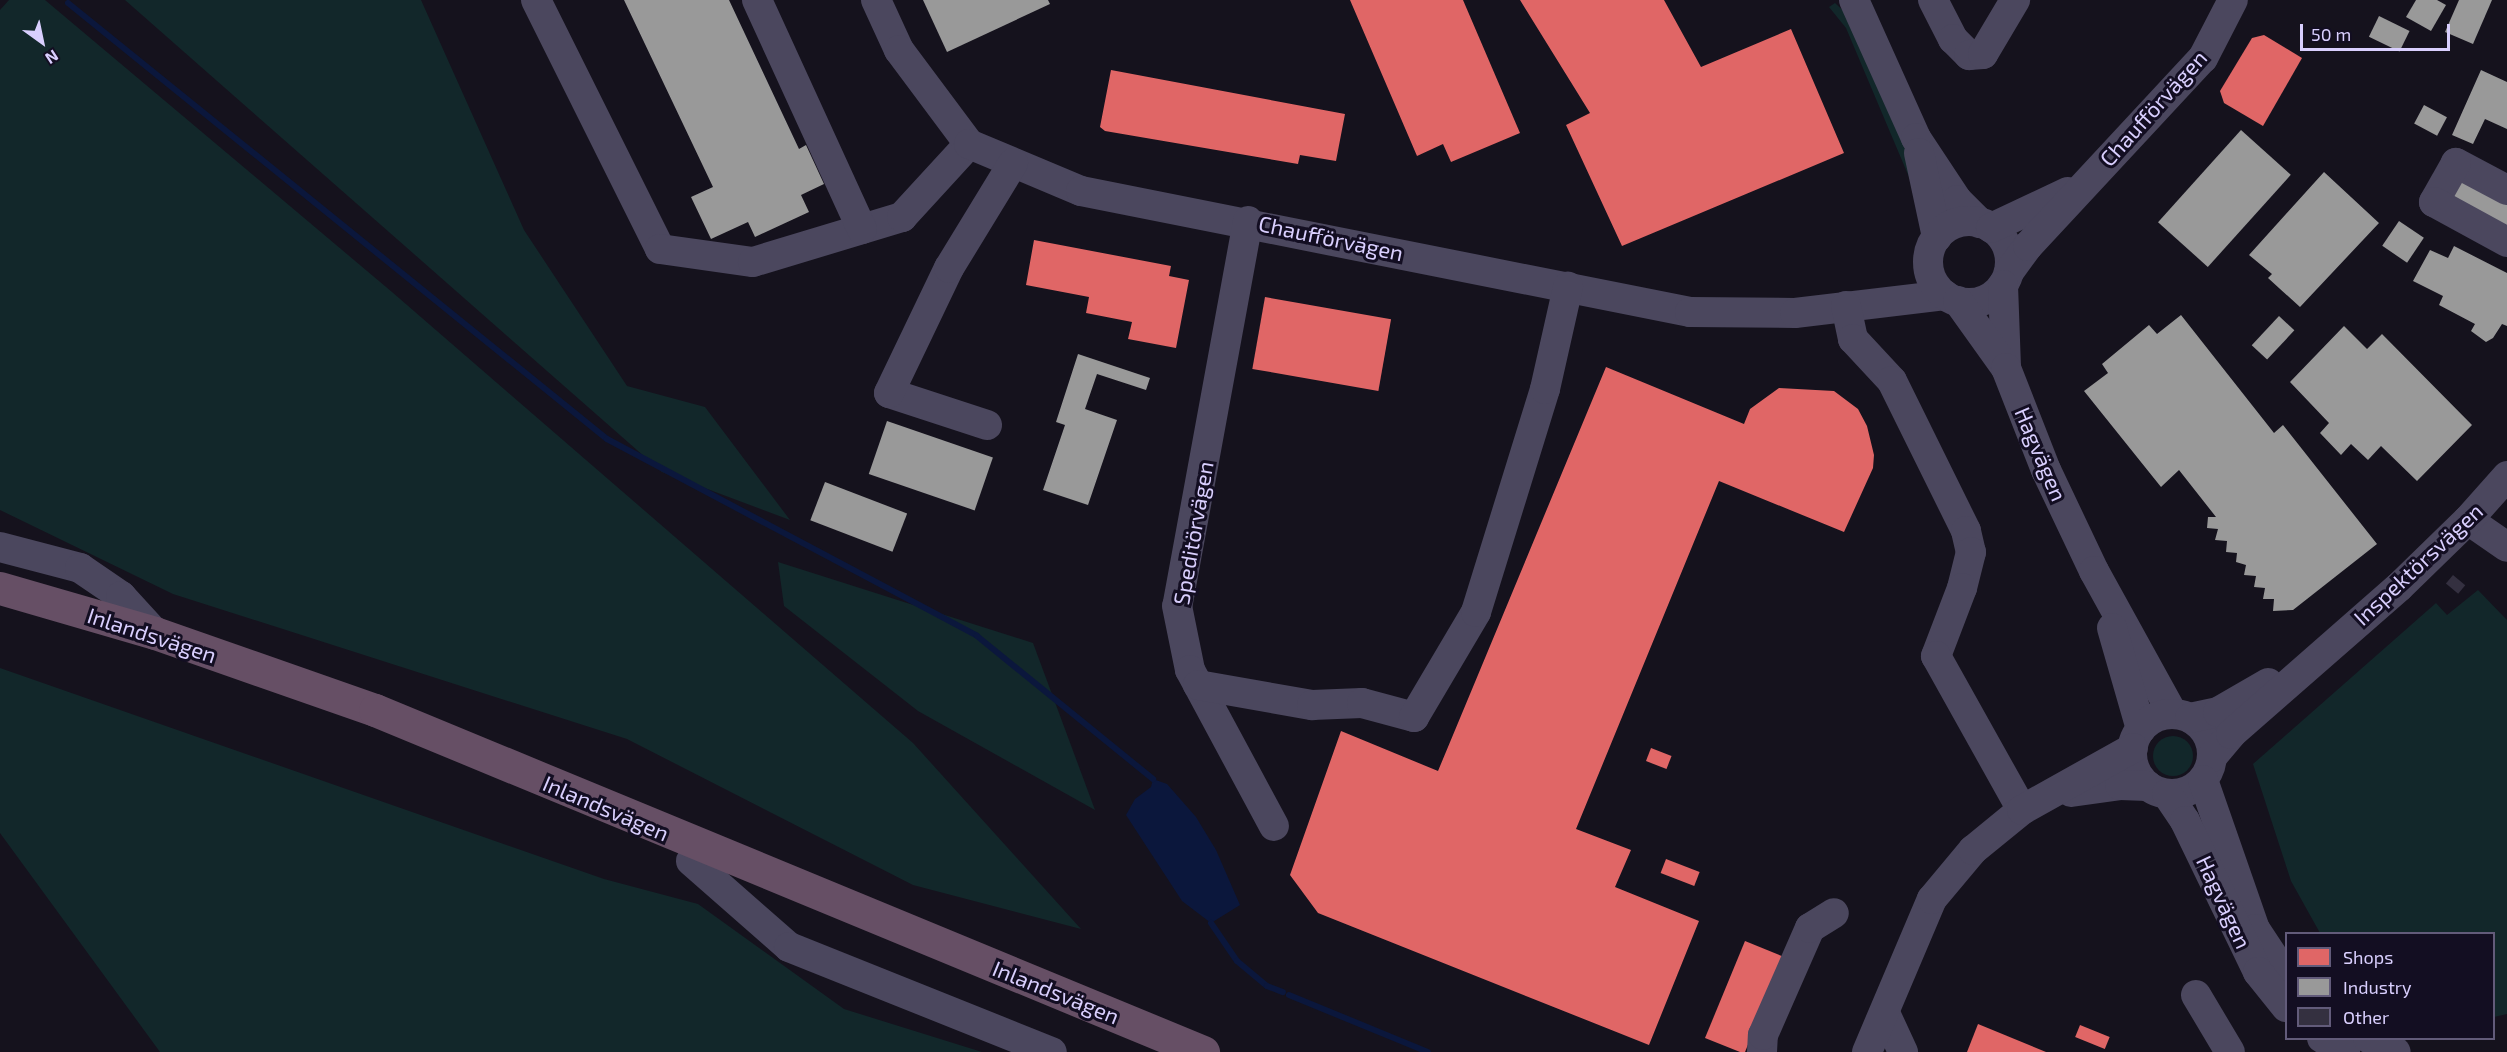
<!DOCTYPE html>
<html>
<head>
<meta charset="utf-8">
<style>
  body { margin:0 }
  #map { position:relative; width:2507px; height:1052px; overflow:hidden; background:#15121d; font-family:"Exo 2",sans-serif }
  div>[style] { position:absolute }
  .green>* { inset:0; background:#12272a }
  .round { border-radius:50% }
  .water>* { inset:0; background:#0b173c }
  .shops>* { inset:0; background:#e06666; transform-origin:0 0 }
  .industry>* { inset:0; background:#999; transform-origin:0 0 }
  .stream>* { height:6px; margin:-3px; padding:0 3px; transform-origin:3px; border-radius:3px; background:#0b173c }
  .building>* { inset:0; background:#343040; transform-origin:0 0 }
  .minor>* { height:30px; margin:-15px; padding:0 15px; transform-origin:15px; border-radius:15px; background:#4b475e }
  .minor>.ring { margin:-15px; padding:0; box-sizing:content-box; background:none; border:30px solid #4b475e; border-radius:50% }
  .highway>* { height:33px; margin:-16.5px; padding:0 16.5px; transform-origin:16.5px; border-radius:16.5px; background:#664f65 }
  span { translate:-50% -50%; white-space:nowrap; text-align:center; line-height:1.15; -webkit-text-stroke:6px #130e22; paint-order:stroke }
  .street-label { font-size:22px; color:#d9cffe }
  .legend { position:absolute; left:2285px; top:932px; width:210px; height:108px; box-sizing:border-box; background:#130e22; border:2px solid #625b7a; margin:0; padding:8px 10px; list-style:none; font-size:18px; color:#d9cffe }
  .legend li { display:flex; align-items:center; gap:12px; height:30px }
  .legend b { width:30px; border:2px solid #625b7a }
  .north { position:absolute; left:12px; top:12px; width:60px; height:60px; -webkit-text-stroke:4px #130e22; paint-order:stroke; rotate:147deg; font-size:16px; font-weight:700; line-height:24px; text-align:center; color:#d9cffe }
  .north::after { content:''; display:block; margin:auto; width:21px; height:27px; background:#d9cffe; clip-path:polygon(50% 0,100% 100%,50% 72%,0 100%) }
  .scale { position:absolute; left:2300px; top:24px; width:150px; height:27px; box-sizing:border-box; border:3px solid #d9cffe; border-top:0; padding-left:8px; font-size:18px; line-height:21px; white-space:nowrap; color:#d9cffe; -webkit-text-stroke:4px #130e22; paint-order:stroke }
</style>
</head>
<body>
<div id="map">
  <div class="green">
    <i style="clip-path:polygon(9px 0,45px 0,392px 292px,913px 743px,1081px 929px,913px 885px,627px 739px,173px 594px,0 510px,0 10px)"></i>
    <i style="clip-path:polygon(125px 0,421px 0,524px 230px,627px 386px,705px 407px,790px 520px,662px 472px)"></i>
    <i style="clip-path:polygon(1835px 3px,1848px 15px,1909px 153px,1909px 177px,1846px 28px,1829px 7px)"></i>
    <i style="clip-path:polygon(778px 562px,1033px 643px,1095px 810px,918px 711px,784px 606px)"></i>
    <i style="clip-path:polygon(2478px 590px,2507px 620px,2507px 1014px,2494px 1017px,2494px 934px,2320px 933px,2291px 881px,2253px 764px,2436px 603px,2447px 615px)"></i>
    <i style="clip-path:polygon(0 668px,604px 879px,698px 904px,844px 1009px,982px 1052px,160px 1052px,0 833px)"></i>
    <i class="round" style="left:2153px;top:736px;width:40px;height:40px"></i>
  </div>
  <div class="water">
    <i style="clip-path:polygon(1153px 779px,1167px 784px,1196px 817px,1216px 850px,1240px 905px,1211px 923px,1182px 901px,1126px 815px,1135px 799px,1151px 787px)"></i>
  </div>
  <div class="shops">
    <i style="clip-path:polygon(1350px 0,1463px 0,1520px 133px,1451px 162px,1443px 144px,1417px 156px)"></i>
    <i style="clip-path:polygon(1520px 0,1664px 0,1701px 67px,1791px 29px,1844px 153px,1622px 246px,1566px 125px,1590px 113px)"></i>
    <i style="clip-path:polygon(2264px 35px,2302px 58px,2263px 126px,2224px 103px,2220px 91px,2252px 38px)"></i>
    <i style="clip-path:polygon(1111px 70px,1345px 114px,1336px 161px,1300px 155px,1298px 164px,1105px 131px,1100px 127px)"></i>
    <i style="clip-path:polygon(1034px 240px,1171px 266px,1169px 276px,1189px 280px,1176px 348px,1128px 339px,1132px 322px,1086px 313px,1089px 297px,1026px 285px)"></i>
    <i style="left:1265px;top:297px;width:128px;height:73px;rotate:10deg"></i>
    <i style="clip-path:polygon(1606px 367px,1744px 424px,1750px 409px,1779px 388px,1834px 391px,1858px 409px,1867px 426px,1874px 455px,1873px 468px,1844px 532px,1719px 481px,1576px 829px,1631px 850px,1615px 887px,1699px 921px,1649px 1045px,1318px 913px,1290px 875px,1341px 731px,1438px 771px)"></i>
    <i style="left:1651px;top:748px;width:22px;height:14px;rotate:21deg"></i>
    <i style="left:1666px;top:859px;width:36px;height:15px;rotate:21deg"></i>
    <i style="clip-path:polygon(1745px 941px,1784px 957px,1745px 1052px,1740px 1052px,1705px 1038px)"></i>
    <i style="clip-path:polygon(1978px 1024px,2046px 1052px,1967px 1052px)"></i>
    <i style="left:2080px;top:1025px;width:32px;height:13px;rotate:22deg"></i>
  </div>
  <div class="industry">
    <i style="clip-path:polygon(624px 0,729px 0,799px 149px,806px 145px,824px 184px,801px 195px,809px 212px,755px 237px,748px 222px,711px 239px,691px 197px,713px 187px)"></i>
    <i style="clip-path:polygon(923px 0,1048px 0,1050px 4px,947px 52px)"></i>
    <i style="clip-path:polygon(2416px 0,2437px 0,2446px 5px,2431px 31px,2406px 17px)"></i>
    <i style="clip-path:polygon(2459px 0,2492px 0,2473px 44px,2445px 32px)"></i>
    <i style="left:2379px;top:16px;width:34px;height:23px;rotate:26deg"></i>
    <i style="clip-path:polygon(2481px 70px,2507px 82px,2507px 129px,2485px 119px,2473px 144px,2452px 135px)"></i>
    <i style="left:2424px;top:105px;width:26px;height:21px;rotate:28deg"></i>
    <i style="left:2241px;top:130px;width:67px;height:124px;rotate:42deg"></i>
    <i style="clip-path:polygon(2324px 172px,2379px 223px,2300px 307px,2268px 278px,2272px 274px,2249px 255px)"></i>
    <i style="clip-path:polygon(2456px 179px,2507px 205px,2507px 229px,2446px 198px)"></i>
    <i style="left:2399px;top:221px;width:30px;height:30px;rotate:34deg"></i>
    <i style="clip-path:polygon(2454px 246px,2507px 273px,2507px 326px,2502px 324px,2493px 338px,2486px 342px,2471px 331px,2475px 324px,2439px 305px,2443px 296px,2413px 281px,2430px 250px,2448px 258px)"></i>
    <i style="clip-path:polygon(2181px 315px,2274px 433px,2283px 425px,2377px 544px,2293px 610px,2273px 611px,2274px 599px,2263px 599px,2265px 588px,2254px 587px,2256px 576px,2244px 575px,2246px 565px,2236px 562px,2237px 553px,2226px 552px,2227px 541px,2215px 540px,2218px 529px,2207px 528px,2208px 517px,2216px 517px,2179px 470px,2161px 487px,2084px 391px,2108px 373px,2102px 364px,2149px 325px,2157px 334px)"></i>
    <i style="left:2279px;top:316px;width:21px;height:40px;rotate:43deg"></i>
    <i style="clip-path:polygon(2344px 326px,2367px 349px,2382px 334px,2472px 425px,2417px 481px,2381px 446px,2368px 460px,2351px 444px,2341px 455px,2320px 433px,2329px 423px,2290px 382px)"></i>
    <i style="clip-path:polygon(1078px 354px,1150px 378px,1146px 390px,1097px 374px,1085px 409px,1117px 420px,1088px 505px,1043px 490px,1065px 425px,1056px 422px)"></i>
    <i style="left:887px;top:421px;width:112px;height:56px;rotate:19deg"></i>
    <i style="left:825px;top:482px;width:88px;height:41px;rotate:21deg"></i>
  </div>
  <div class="stream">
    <i style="left:68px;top:3px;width:693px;rotate:38.97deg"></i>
    <i style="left:607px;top:439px;width:419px;rotate:28deg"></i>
    <i style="left:977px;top:636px;width:227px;rotate:39.1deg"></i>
    <i style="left:1211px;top:923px;width:46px;rotate:55.6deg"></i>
    <i style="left:1237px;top:961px;width:39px;rotate:40deg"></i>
    <i style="left:1267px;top:986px;width:17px;rotate:21deg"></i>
    <i style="left:1289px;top:995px;width:150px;rotate:22.3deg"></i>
  </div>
  <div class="building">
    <i style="left:2453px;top:575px;width:16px;height:11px;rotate:40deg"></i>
  </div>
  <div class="minor">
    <i style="left:536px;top:0;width:278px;rotate:63.5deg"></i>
    <i style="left:660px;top:249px;width:94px;rotate:8deg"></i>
    <i style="left:753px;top:262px;width:156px;rotate:-16.8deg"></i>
    <i style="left:902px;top:217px;width:99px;rotate:-47.5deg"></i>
    <i style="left:757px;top:0;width:252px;rotate:65.4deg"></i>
    <i style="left:876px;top:0;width:55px;rotate:65.3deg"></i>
    <i style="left:899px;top:50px;width:117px;rotate:53.3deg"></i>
    <i style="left:969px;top:144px;width:121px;rotate:22.8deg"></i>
    <i style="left:1081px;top:191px;width:621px;rotate:11.24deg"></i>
    <i style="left:1690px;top:312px;width:105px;rotate:0.5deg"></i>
    <i style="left:1795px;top:313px;width:151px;rotate:-6.8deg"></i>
    <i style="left:1854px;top:0;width:151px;rotate:65.8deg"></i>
    <i style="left:1916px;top:138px;width:74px;rotate:56.5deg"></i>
    <i style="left:1957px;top:200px;width:33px;rotate:45deg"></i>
    <i style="left:1933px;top:0;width:44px;rotate:62.9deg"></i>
    <i style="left:1953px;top:39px;width:23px;rotate:45deg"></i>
    <i style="left:1969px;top:55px;width:14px;rotate:-4deg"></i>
    <i style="left:1983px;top:54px;width:63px;rotate:-59.3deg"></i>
    <i style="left:1919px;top:153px;width:86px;rotate:77.9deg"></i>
    <i style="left:2507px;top:190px;width:58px;rotate:-152.1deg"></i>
    <i style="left:2456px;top:163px;width:45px;rotate:119.4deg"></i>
    <i style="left:2434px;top:202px;width:83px;rotate:28.7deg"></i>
    <i style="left:1248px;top:221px;width:391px;rotate:100.4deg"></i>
    <i style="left:1177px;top:606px;width:65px;rotate:78.5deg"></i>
    <i style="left:1190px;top:670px;width:177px;rotate:61.7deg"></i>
    <i class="ring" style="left:1928px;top:221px;width:52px;height:52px"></i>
    <i style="left:1991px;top:228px;width:85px;rotate:-25.1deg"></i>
    <i style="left:2009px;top:272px;width:32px;rotate:-54deg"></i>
    <i style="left:2028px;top:246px;width:257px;rotate:-47.1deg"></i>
    <i style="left:2203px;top:58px;width:65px;rotate:-62.7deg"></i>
    <i style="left:2003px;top:285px;width:83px;rotate:87.9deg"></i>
    <i style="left:1958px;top:301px;width:82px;rotate:54.4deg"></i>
    <i style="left:2006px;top:368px;width:110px;rotate:68.6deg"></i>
    <i style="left:2046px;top:470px;width:112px;rotate:64.6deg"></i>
    <i style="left:2094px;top:571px;width:163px;rotate:61.1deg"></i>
    <i style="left:1846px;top:306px;width:34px;rotate:78deg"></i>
    <i style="left:1853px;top:339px;width:57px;rotate:47.1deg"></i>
    <i style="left:1892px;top:381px;width:167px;rotate:63.7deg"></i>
    <i style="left:1966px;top:531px;width:22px;rotate:77deg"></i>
    <i style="left:1971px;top:552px;width:37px;rotate:104deg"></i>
    <i style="left:1962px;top:588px;width:73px;rotate:110.9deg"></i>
    <i style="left:1936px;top:656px;width:176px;rotate:60.8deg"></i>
    <i style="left:987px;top:425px;width:103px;rotate:-161.9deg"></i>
    <i style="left:889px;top:393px;width:139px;rotate:-64.4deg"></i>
    <i style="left:949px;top:268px;width:123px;rotate:-58.6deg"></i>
    <i style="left:2468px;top:520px;width:47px;rotate:34.7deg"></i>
    <i style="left:0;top:547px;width:83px;rotate:14.7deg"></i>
    <i style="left:80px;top:568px;width:50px;rotate:34.3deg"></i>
    <i style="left:121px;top:596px;width:50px;rotate:47.4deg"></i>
    <i style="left:2112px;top:628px;width:105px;rotate:74deg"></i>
    <i style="left:1198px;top:685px;width:116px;rotate:10deg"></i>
    <i style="left:1312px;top:705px;width:50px;rotate:-2.3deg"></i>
    <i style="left:1362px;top:703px;width:54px;rotate:15.1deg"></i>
    <i style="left:1414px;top:717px;width:122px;rotate:-59.4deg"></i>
    <i style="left:1476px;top:612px;width:233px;rotate:-72.8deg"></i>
    <i style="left:1545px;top:389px;width:105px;rotate:-77.3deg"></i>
    <i class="ring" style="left:2132px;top:714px;width:50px;height:50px"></i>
    <i style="left:2190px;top:718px;width:29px;rotate:-12deg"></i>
    <i style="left:2218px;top:712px;width:58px;rotate:-30.1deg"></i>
    <i style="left:2212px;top:757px;width:30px;rotate:-50deg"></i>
    <i style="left:2231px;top:734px;width:223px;rotate:-41.2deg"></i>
    <i style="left:2399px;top:587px;width:96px;rotate:-44.2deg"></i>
    <i style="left:2468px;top:520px;width:59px;rotate:-48.4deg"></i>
    <i style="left:2203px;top:780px;width:158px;rotate:70.8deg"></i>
    <i style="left:2255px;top:929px;width:56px;rotate:56.6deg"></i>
    <i style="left:2071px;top:792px;width:49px;rotate:-8.1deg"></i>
    <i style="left:2120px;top:785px;width:28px;rotate:2deg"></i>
    <i style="left:2167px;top:794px;width:32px;rotate:56deg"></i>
    <i style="left:2185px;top:821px;width:168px;rotate:64.2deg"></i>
    <i style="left:2258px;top:972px;width:45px;rotate:51.3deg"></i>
    <i style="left:691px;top:861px;width:130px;rotate:41.3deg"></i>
    <i style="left:789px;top:947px;width:283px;rotate:21.8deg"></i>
    <i style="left:2196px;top:995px;width:66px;rotate:59.2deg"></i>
    <i style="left:1885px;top:1013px;width:43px;rotate:65.2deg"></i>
    <i style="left:2322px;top:1038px;width:27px;rotate:31deg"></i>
    <i style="left:2368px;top:1038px;width:31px;rotate:27deg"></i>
    <i style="left:1762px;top:1052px;width:17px;rotate:-87deg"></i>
    <i style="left:1763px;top:1035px;width:117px;rotate:-66.3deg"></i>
    <i style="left:1810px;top:928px;width:28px;rotate:-32deg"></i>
    <i style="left:1867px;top:1052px;width:166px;rotate:-67deg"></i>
    <i style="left:1932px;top:899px;width:64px;rotate:-50.1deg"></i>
    <i style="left:1973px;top:850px;width:63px;rotate:-39.2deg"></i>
    <i style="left:2022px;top:810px;width:127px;rotate:-29.2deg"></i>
  </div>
  <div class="highway">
    <i style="left:0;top:588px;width:161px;rotate:16.2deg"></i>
    <i style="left:155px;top:633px;width:233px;rotate:19.3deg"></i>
    <i style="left:375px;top:710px;width:896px;rotate:22.44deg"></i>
  </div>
  <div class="street-label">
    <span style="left:2153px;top:108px;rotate:-48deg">Chaufförvägen</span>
    <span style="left:1331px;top:238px;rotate:12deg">Chaufförvägen</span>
    <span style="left:2041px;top:454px;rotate:67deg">Hagvägen</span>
    <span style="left:1193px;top:533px;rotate:-80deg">Speditörvägen</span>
    <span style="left:2418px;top:564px;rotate:-43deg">Inspektörsvägen</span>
    <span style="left:152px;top:635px;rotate:18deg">Inlandsvägen</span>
    <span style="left:606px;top:808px;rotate:23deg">Inlandsvägen</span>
    <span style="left:2224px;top:902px;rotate:65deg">Hagvägen</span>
    <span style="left:1056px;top:992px;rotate:22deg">Inlandsvägen</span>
  </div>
  <ul class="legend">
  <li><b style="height:16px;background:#e06666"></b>Shops</li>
  <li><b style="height:16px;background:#999"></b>Industry</li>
  <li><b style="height:16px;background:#343040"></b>Other</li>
  </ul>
  <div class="north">N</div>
  <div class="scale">50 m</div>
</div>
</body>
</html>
